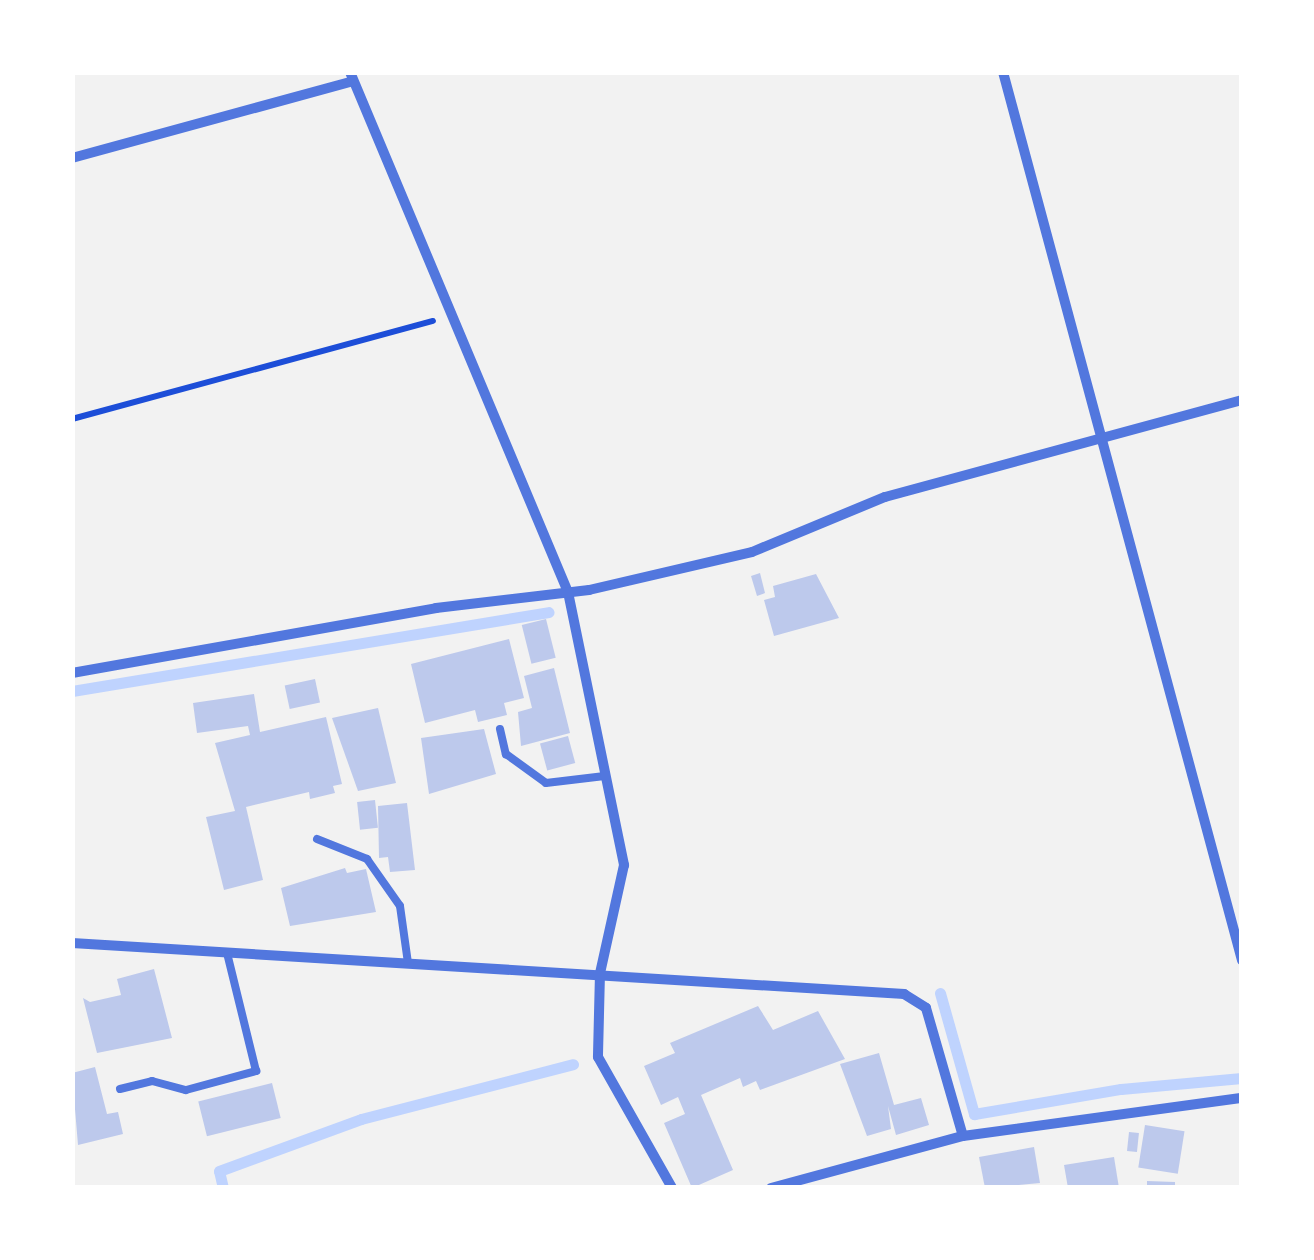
<!DOCTYPE html>
<html>
<head>
<meta charset="utf-8">
<style>
  body { margin:0 }
  #map { position:relative; width:1314px; height:1260px; overflow:hidden; background:#f2f2f2; font-family:"Fira Sans Condensed",sans-serif }
  div>[style] { position:absolute }
  .stream>* { height:11px; margin:-5.5px; padding:0 5.5px; transform-origin:5.5px; border-radius:5.5px; background:#bfd3fe }
  .building>* { inset:0; background:#bdc9ec; transform-origin:0 0 }
  .path>* { height:6px; margin:-3px; padding:0 3px; transform-origin:3px; border-radius:3px; background:#1d4ed8 }
  .service>* { height:8px; margin:-4px; padding:0 4px; transform-origin:4px; border-radius:4px; background:#5277de }
  .minor>* { height:10px; margin:-5px; padding:0 5px; transform-origin:5px; border-radius:5px; background:#5277de }
  span { translate:-50% -50%; white-space:nowrap; text-align:center; line-height:1.15; -webkit-text-stroke:9px #fff; paint-order:stroke }
  .frame { position:absolute; inset:0; border:75px solid #fff; pointer-events:none }
</style>
</head>
<body>
<div id="map">
  <div class="stream">
    <i style="left:72px;top:691px;width:483px;rotate:-9.4deg"></i>
    <i style="left:940px;top:993px;width:126px;rotate:74.3deg"></i>
    <i style="left:974px;top:1114px;width:149px;rotate:-9.7deg"></i>
    <i style="left:1121px;top:1089px;width:121px;rotate:-5.2deg"></i>
    <i style="left:223px;top:1188px;width:17px;rotate:-103deg"></i>
    <i style="left:219px;top:1171px;width:151px;rotate:-20.1deg"></i>
    <i style="left:361px;top:1119px;width:219px;rotate:-14.5deg"></i>
  </div>
  <div class="building">
    <i style="clip-path:polygon(760px 573px,765px 593px,757px 596px,751px 576px)"></i>
    <i style="clip-path:polygon(816px 574px,839px 618px,774px 636px,764px 600px,775px 597px,773px 586px)"></i>
    <i style="left:546px;top:619px;width:40px;height:25px;rotate:76deg"></i>
    <i style="clip-path:polygon(509px 639px,524px 698px,504px 703px,507px 715px,478px 722px,475px 710px,425px 723px,411px 664px)"></i>
    <i style="clip-path:polygon(554px 668px,570px 733px,521px 746px,518px 712px,532px 708px,524px 676px)"></i>
    <i style="left:315px;top:679px;width:24px;height:31px;rotate:78deg"></i>
    <i style="clip-path:polygon(254px 694px,260px 732px,326px 717px,342px 784px,333px 786px,335px 793px,310px 799px,309px 792px,246px 807px,263px 880px,224px 890px,206px 817px,235px 811px,215px 743px,250px 735px,248px 726px,197px 733px,193px 703px)"></i>
    <i style="clip-path:polygon(378px 708px,396px 783px,358px 791px,332px 718px)"></i>
    <i style="clip-path:polygon(484px 729px,496px 774px,429px 794px,421px 738px)"></i>
    <i style="left:568px;top:736px;width:28px;height:29px;rotate:75deg"></i>
    <i style="left:375px;top:800px;width:28px;height:18px;rotate:84deg"></i>
    <i style="clip-path:polygon(407px 803px,415px 870px,390px 872px,388px 857px,379px 858px,378px 806px)"></i>
    <i style="clip-path:polygon(345px 868px,347px 873px,366px 869px,376px 912px,290px 926px,281px 888px)"></i>
    <i style="clip-path:polygon(154px 969px,172px 1038px,97px 1053px,83px 998px,90px 1002px,121px 995px,117px 979px)"></i>
    <i style="clip-path:polygon(758px 1006px,773px 1030px,818px 1011px,845px 1059px,760px 1090px,756px 1081px,743px 1087px,740px 1078px,701px 1095px,733px 1170px,692px 1188px,664px 1123px,685px 1114px,678px 1097px,661px 1105px,644px 1066px,675px 1053px,670px 1043px)"></i>
    <i style="clip-path:polygon(879px 1053px,894px 1105px,921px 1098px,929px 1125px,896px 1135px,888px 1106px,891px 1129px,867px 1136px,840px 1064px)"></i>
    <i style="clip-path:polygon(95px 1067px,107px 1114px,118px 1112px,123px 1134px,78px 1145px,72px 1073px)"></i>
    <i style="left:272px;top:1083px;width:36px;height:76px;rotate:76deg"></i>
    <i style="left:1145px;top:1125px;width:40px;height:43px;rotate:9deg"></i>
    <i style="left:1129px;top:1132px;width:10px;height:19px;rotate:6deg"></i>
    <i style="clip-path:polygon(1034px 1147px,1040px 1183px,985px 1188px,979px 1157px)"></i>
    <i style="clip-path:polygon(1114px 1157px,1119px 1188px,1068px 1188px,1064px 1165px)"></i>
    <i style="clip-path:polygon(1147px 1181px,1175px 1182px,1175px 1188px,1147px 1188px)"></i>
  </div>
  <div class="path">
    <i style="left:72px;top:419px;width:374px;rotate:-15.2deg"></i>
  </div>
  <div class="service">
    <i style="left:500px;top:729px;width:26px;rotate:77deg"></i>
    <i style="left:506px;top:754px;width:49px;rotate:35.9deg"></i>
    <i style="left:546px;top:783px;width:59px;rotate:-6.8deg"></i>
    <i style="left:317px;top:839px;width:54px;rotate:21.8deg"></i>
    <i style="left:367px;top:859px;width:57px;rotate:54.9deg"></i>
    <i style="left:400px;top:906px;width:58px;rotate:82deg"></i>
    <i style="left:120px;top:1089px;width:33px;rotate:-14deg"></i>
    <i style="left:152px;top:1081px;width:35px;rotate:15deg"></i>
    <i style="left:186px;top:1090px;width:73px;rotate:-15.2deg"></i>
    <i style="left:256px;top:1071px;width:122px;rotate:-103.8deg"></i>
  </div>
  <div class="minor">
    <i style="left:350px;top:72px;width:564px;rotate:67.26deg"></i>
    <i style="left:568px;top:592px;width:279px;rotate:78.4deg"></i>
    <i style="left:624px;top:865px;width:111px;rotate:102.5deg"></i>
    <i style="left:600px;top:973px;width:84px;rotate:91.4deg"></i>
    <i style="left:598px;top:1057px;width:150px;rotate:60.5deg"></i>
    <i style="left:1003px;top:72px;width:920px;rotate:74.94deg"></i>
    <i style="left:72px;top:158px;width:291px;rotate:-15.3deg"></i>
    <i style="left:72px;top:673px;width:370px;rotate:-10.1deg"></i>
    <i style="left:436px;top:608px;width:154px;rotate:-6.7deg"></i>
    <i style="left:589px;top:590px;width:167px;rotate:-13.1deg"></i>
    <i style="left:752px;top:552px;width:144px;rotate:-22.5deg"></i>
    <i style="left:885px;top:497px;width:370px;rotate:-15.2deg"></i>
    <i style="left:72px;top:943px;width:834px;rotate:3.51deg"></i>
    <i style="left:904px;top:994px;width:26px;rotate:32deg"></i>
    <i style="left:926px;top:1008px;width:133px;rotate:73.9deg"></i>
    <i style="left:771px;top:1188px;width:199px;rotate:-15.2deg"></i>
    <i style="left:963px;top:1136px;width:282px;rotate:-7.8deg"></i>
  </div>
  <div class="frame"></div>
</div>
</body>
</html>
